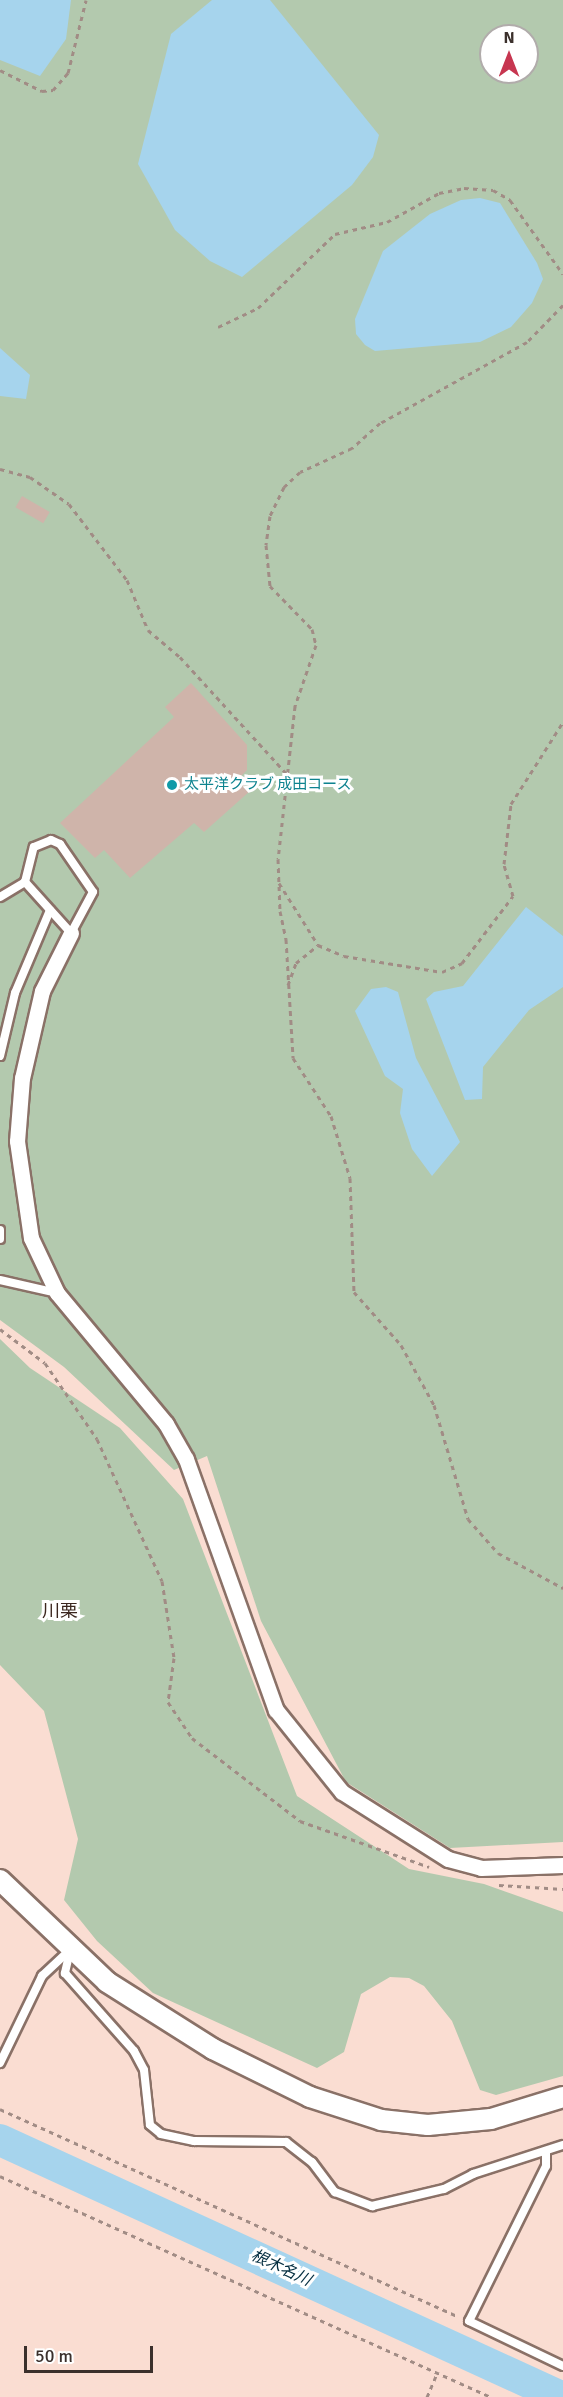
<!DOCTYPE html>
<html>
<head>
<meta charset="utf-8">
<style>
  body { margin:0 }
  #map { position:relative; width:563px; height:2397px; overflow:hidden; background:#faddd2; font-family:Signika,"Noto Sans JP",sans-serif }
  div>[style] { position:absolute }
  .green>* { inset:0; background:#b3c9ae }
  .water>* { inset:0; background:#a6d4ed }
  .river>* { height:32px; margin:-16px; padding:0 16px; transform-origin:16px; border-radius:16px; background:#a6d4ed }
  .building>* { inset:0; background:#cfb4aa; transform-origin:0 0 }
  .path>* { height:3px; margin-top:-1.5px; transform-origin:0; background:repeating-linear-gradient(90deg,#a18c85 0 4.5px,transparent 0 9px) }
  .roads { filter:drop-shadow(2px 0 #8a7167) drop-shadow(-2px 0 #8a7167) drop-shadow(0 2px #8a7167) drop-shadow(0 -2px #8a7167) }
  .service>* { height:8px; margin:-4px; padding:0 4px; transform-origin:4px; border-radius:4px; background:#fff }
  .minor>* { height:15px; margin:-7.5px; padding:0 7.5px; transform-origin:7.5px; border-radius:7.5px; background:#fff }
  .tertiary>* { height:20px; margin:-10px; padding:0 10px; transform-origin:10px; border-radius:10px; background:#fff }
  .dots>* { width:16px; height:16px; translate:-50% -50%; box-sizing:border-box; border:3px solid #fff; border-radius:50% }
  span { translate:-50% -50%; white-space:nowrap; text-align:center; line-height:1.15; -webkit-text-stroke:6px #fff; paint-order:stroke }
  .culture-label { font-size:15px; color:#0d838f }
  .left { translate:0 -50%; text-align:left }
  .water-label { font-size:16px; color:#062f41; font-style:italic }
  .quarter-label { font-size:18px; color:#3b261e }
  .north { position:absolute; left:479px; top:24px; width:60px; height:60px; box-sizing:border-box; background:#fff; border:2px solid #b1acab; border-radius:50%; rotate:0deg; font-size:16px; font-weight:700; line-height:24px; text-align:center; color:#3b302c }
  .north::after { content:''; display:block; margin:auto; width:21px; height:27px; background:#c73650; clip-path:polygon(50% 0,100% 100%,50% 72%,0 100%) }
  .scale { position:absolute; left:24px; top:2346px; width:129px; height:27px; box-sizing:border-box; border:3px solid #3b302c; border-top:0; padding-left:8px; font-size:18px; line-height:21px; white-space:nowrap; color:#3b302c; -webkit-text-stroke:4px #fff; paint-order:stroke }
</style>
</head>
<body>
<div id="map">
  <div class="green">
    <i style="clip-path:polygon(evenodd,0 0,563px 0,563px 1842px,450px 1848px,346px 1782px,261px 1621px,207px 1456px,174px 1470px,64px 1367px,0 1320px,0 0,491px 36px,527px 36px,527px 72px,491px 72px,491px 36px)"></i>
    <i style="clip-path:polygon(0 1339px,30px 1368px,120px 1428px,183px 1499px,297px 1796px,409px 1869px,484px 1884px,563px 1912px,563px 2076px,496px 2095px,480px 2090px,452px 2021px,424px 1986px,409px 1978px,390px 1977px,361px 1994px,344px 2052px,317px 2068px,153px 1993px,97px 1941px,64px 1900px,78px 1839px,44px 1711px,0 1665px)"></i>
  </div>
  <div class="water">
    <i style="clip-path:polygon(0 0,71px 0,66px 39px,40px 76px,0 60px)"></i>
    <i style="clip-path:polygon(212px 0,270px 0,379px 135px,373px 157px,352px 185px,242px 277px,210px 261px,175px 230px,138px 164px,171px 34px)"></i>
    <i style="clip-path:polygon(480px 198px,500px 203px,537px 263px,543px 279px,532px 303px,511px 327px,480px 342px,375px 351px,365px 345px,356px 334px,355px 319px,383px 251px,430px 214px,461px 200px)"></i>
    <i style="clip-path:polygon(0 348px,30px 375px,26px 399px,0 396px)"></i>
    <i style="clip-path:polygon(526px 907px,563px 936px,563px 987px,529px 1010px,483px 1067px,482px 1099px,465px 1100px,426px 999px,434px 992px,463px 986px)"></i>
    <i style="clip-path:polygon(386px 987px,398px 992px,416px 1058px,460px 1142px,432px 1176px,412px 1149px,400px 1113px,403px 1089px,385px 1076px,355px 1011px,371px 989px)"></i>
  </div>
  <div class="river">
    <i style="left:0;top:2140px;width:617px;rotate:24.61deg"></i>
  </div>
  <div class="building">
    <i style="left:22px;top:496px;width:32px;height:13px;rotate:30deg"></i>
    <i style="clip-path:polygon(191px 683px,247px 745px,247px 770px,238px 779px,250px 791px,204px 832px,194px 823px,130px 878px,104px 850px,95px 858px,60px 823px,174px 717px,165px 707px)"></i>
  </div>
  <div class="path">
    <i style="left:0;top:70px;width:47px;rotate:26.6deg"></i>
    <i style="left:42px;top:91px;width:11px;rotate:-5deg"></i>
    <i style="left:53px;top:90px;width:23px;rotate:-49deg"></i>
    <i style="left:68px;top:73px;width:75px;rotate:-76.1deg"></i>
    <i style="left:563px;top:305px;width:52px;rotate:134.2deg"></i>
    <i style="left:527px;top:342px;width:168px;rotate:151.1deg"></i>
    <i style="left:380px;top:423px;width:38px;rotate:138deg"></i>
    <i style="left:352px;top:448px;width:57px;rotate:155.2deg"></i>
    <i style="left:300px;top:472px;width:22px;rotate:137deg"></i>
    <i style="left:284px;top:487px;width:32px;rotate:116deg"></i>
    <i style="left:270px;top:516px;width:29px;rotate:98deg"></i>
    <i style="left:266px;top:545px;width:41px;rotate:84.4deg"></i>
    <i style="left:270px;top:586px;width:60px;rotate:45.7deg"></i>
    <i style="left:312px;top:629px;width:16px;rotate:76deg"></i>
    <i style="left:316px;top:645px;width:65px;rotate:109deg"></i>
    <i style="left:295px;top:706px;width:154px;rotate:96.3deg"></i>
    <i style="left:278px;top:859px;width:52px;rotate:87.8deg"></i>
    <i style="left:280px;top:911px;width:29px;rotate:78deg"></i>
    <i style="left:286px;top:939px;width:119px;rotate:86.6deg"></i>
    <i style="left:293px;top:1058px;width:69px;rotate:56.8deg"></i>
    <i style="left:331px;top:1116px;width:65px;rotate:73deg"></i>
    <i style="left:350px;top:1178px;width:114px;rotate:88deg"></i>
    <i style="left:354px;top:1292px;width:71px;rotate:48.4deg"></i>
    <i style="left:401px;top:1345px;width:68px;rotate:61.2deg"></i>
    <i style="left:434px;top:1405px;width:119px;rotate:73.4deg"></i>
    <i style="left:468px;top:1519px;width:45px;rotate:48.6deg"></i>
    <i style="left:498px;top:1553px;width:74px;rotate:28.3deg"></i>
    <i style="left:218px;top:327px;width:44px;rotate:-25.4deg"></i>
    <i style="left:258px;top:308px;width:107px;rotate:-43.9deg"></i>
    <i style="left:335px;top:234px;width:53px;rotate:-13deg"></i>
    <i style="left:387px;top:222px;width:60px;rotate:-29.1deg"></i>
    <i style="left:439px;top:193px;width:25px;rotate:-11deg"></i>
    <i style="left:464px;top:188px;width:29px;rotate:4deg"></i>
    <i style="left:493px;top:190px;width:20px;rotate:30deg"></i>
    <i style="left:510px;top:200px;width:91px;rotate:54.4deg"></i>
    <i style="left:0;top:469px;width:31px;rotate:15deg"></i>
    <i style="left:30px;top:477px;width:47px;rotate:34.7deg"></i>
    <i style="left:69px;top:504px;width:96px;rotate:52.7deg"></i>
    <i style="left:127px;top:580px;width:54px;rotate:67.2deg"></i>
    <i style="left:148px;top:630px;width:42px;rotate:40.2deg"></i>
    <i style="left:180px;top:657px;width:157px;rotate:47.6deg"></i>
    <i style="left:279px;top:883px;width:73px;rotate:57.8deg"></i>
    <i style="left:318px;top:945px;width:28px;rotate:23deg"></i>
    <i style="left:344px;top:956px;width:99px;rotate:9.3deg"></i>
    <i style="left:442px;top:972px;width:22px;rotate:-24deg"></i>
    <i style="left:462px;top:963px;width:84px;rotate:-52.7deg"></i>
    <i style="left:513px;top:896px;width:33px;rotate:-106deg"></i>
    <i style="left:504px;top:864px;width:60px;rotate:-83.3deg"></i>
    <i style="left:511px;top:804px;width:97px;rotate:-57.6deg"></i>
    <i style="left:288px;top:985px;width:23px;rotate:-70deg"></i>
    <i style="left:296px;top:963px;width:28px;rotate:-39deg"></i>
    <i style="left:0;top:1329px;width:56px;rotate:37.1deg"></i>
    <i style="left:45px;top:1363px;width:92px;rotate:55.6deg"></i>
    <i style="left:97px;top:1439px;width:156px;rotate:65.4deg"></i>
    <i style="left:162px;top:1581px;width:78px;rotate:81.1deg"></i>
    <i style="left:174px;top:1658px;width:44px;rotate:97.8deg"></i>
    <i style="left:168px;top:1702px;width:43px;rotate:56.3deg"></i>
    <i style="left:192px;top:1738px;width:136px;rotate:37.5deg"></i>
    <i style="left:300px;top:1821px;width:137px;rotate:19.6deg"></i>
    <i style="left:499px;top:1885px;width:64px;rotate:3.6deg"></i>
    <i style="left:0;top:2109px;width:502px;rotate:24.37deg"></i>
    <i style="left:0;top:2176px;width:538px;rotate:24.23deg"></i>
    <i style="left:427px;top:2397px;width:25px;rotate:-67deg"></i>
  </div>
  <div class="roads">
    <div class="service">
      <i style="left:51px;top:840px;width:10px;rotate:24deg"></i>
      <i style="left:60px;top:844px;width:58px;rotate:55.5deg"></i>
      <i style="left:93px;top:892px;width:47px;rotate:118.2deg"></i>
      <i style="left:71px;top:933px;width:69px;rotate:-132deg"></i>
      <i style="left:25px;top:882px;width:36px;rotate:-76deg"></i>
      <i style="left:34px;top:847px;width:18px;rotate:-22deg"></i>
      <i style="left:0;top:897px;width:29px;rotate:-31deg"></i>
      <i style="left:0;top:1056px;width:65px;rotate:-76.6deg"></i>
      <i style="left:15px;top:993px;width:90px;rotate:-67.1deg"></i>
      <i style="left:0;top:1230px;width:9px;rotate:90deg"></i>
      <i style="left:0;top:1280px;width:58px;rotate:12.8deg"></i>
      <i style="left:70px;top:1951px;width:23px;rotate:103deg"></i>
      <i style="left:65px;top:1973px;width:104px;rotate:48.5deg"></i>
      <i style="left:134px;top:2051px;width:21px;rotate:62deg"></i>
      <i style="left:144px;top:2070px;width:55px;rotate:83.8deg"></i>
      <i style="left:150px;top:2125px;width:14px;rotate:39deg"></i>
      <i style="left:161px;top:2134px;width:34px;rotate:12deg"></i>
      <i style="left:194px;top:2141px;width:92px;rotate:0.6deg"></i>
      <i style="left:286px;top:2142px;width:33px;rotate:38deg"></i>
      <i style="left:312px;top:2162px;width:38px;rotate:53deg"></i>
      <i style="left:335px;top:2192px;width:40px;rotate:21deg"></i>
      <i style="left:372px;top:2206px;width:74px;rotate:-13.3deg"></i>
      <i style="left:444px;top:2189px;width:33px;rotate:-27deg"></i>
      <i style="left:473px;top:2174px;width:95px;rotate:-17.9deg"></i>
      <i style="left:0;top:2063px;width:97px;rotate:-64.2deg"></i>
      <i style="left:42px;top:1976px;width:33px;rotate:-43deg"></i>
      <i style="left:546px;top:2151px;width:15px;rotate:90deg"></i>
      <i style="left:546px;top:2166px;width:173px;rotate:116.4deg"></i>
      <i style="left:469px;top:2321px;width:104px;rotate:25.6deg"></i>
    </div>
    <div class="minor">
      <i style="left:71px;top:933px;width:65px;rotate:116.6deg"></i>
      <i style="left:42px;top:991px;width:89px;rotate:102.9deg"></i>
      <i style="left:22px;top:1078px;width:63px;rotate:94.5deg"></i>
      <i style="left:17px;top:1141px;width:98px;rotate:81.8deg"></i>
      <i style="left:31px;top:1238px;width:61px;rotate:64.7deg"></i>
      <i style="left:57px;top:1293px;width:170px;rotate:50.2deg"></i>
      <i style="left:166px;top:1424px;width:40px;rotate:60.3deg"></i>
      <i style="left:186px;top:1459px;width:267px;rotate:70.3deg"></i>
      <i style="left:276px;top:1710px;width:105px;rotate:51.2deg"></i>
      <i style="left:342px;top:1792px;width:125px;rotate:32.3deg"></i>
      <i style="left:448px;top:1859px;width:34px;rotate:15deg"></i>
      <i style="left:481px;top:1868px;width:82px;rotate:-2.1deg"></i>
    </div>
    <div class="tertiary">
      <i style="left:0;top:1880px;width:148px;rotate:43.6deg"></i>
      <i style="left:107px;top:1982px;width:125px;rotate:32.3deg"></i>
      <i style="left:213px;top:2049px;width:108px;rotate:26.3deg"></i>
      <i style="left:310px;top:2097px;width:75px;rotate:17.9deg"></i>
      <i style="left:381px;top:2120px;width:47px;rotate:6.1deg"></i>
      <i style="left:428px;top:2125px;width:63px;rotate:-5.4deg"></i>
      <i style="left:491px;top:2119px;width:75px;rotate:-17deg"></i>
    </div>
  </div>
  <div class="dots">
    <i style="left:172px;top:785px;background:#0f9aa8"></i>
  </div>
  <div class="culture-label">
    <span class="left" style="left:184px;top:785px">太平洋クラブ 成田コース</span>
  </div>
  <div class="water-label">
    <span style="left:281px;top:2268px;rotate:25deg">根木名川</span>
  </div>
  <div class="quarter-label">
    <span style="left:60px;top:1611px">川栗</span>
  </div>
  <div class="north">N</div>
  <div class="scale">50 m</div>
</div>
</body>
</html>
